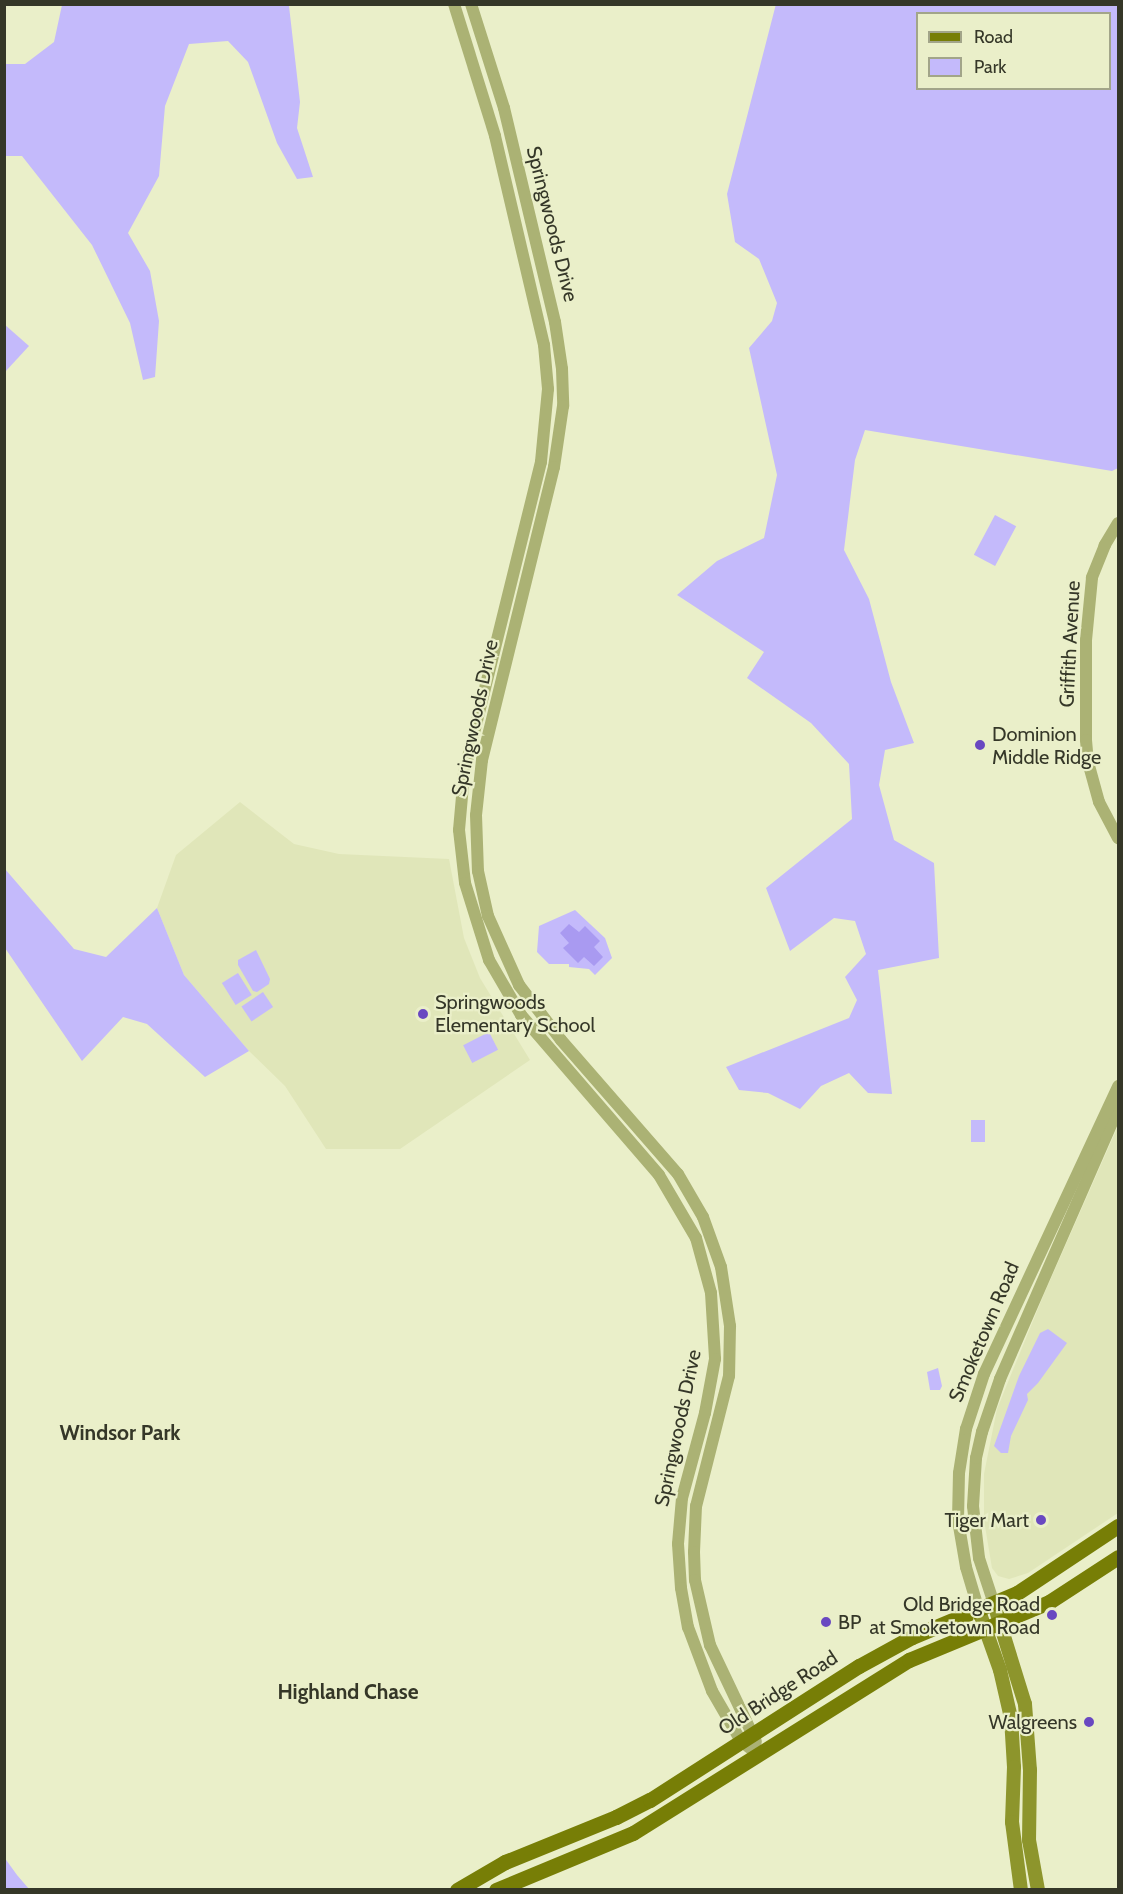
<!DOCTYPE html>
<html>
<head>
<meta charset="utf-8">
<style>
  body { margin:0 }
  #map { position:relative; width:1123px; height:1894px; overflow:hidden; background:#eaefc9; font-family:Cabin,sans-serif }
  div>[style] { position:absolute }
  .built>* { inset:0; background:#e0e6b9 }
  .green>* { inset:0; background:#c4bafb; transform-origin:0 0 }
  .water>* { inset:0; background:#a99af1 }
  .tertiary>* { height:12px; margin:-6px; padding:0 6px; transform-origin:6px; border-radius:6px; background:#abb274 }
  .secondary>* { height:14px; margin:-7px; padding:0 7px; transform-origin:7px; border-radius:7px; background:#8d952c }
  .primary>* { height:15px; margin:-7.5px; padding:0 7.5px; transform-origin:7.5px; border-radius:7.5px; background:#777e06 }
  .dots>* { width:16px; height:16px; translate:-50% -50%; box-sizing:border-box; border:3px solid #eaefc9; border-radius:50% }
  span { translate:-50% -50%; white-space:nowrap; text-align:center; line-height:1.15; -webkit-text-stroke:4.5px #eaefc9; paint-order:stroke }
  .street-label { font-size:20px; color:#353728 }
  .poi-label { font-size:20px; color:#353728 }
  .left { translate:0 -50%; text-align:left }
  .right { translate:-100% -50%; text-align:right }
  .neighbourhood-label { font-size:21px; color:#353728; font-weight:700 }
  .frame { position:absolute; inset:0; border:6px solid #353728; pointer-events:none }
  .legend { position:absolute; left:916px; top:12px; width:195px; height:78px; box-sizing:border-box; background:#eaefc9; border:2px solid #a2a589; margin:0; padding:8px 10px; list-style:none; font-size:18px; color:#353728 }
  .legend li { display:flex; align-items:center; gap:12px; height:30px }
  .legend b { width:30px; border:2px solid #a2a589 }
</style>
</head>
<body>
<div id="map">
  <div class="built">
    <i style="clip-path:polygon(240px 802px,294px 844px,339px 854px,449px 859px,464px 938px,480px 978px,530px 1060px,400px 1149px,326px 1149px,285px 1086px,249px 1051px,184px 975px,157px 908px,176px 855px)"></i>
    <i style="clip-path:polygon(1118px 1126px,1118px 1513px,1028px 1573px,1009px 1579px,998px 1576px,992px 1568px,984px 1520px,984px 1474px,997px 1409px,1044px 1294px)"></i>
  </div>
  <div class="green">
    <i style="clip-path:polygon(evenodd,776px 4px,1118px 5px,1118px 468px,1112px 471px,865px 430px,855px 460px,844px 550px,869px 599px,891px 682px,914px 743px,885px 750px,879px 785px,894px 840px,934px 863px,939px 958px,878px 970px,892px 1094px,868px 1093px,849px 1073px,821px 1086px,800px 1109px,768px 1093px,739px 1090px,726px 1067px,849px 1018px,857px 1000px,845px 977px,866px 954px,855px 921px,834px 918px,790px 951px,766px 888px,852px 819px,849px 764px,811px 723px,747px 678px,764px 652px,677px 595px,717px 561px,764px 538px,777px 475px,749px 348px,772px 321px,777px 303px,759px 259px,735px 242px,727px 194px,776px 4px,918px 14px,1110px 14px,1110px 88px,918px 88px,918px 14px)"></i>
    <i style="clip-path:polygon(62px 5px,292px 5px,289px 6px,300px 102px,297px 128px,313px 177px,297px 179px,277px 143px,248px 62px,228px 41px,189px 44px,165px 106px,159px 176px,128px 233px,150px 271px,159px 321px,155px 377px,143px 380px,130px 323px,92px 245px,22px 156px,5px 156px,5px 64px,25px 64px,54px 42px)"></i>
    <i style="clip-path:polygon(4px 324px,29px 346px,5px 372px,4px 372px)"></i>
    <i style="left:995px;top:515px;width:24px;height:45px;rotate:28deg"></i>
    <i style="clip-path:polygon(5px 869px,74px 949px,106px 957px,157px 908px,184px 975px,249px 1051px,205px 1077px,147px 1024px,123px 1017px,82px 1061px,5px 948px)"></i>
    <i style="clip-path:polygon(575px 910px,605px 938px,612px 958px,595px 975px,589px 969px,569px 967px,569px 964px,549px 964px,537px 952px,539px 926px)"></i>
    <i style="clip-path:polygon(256px 950px,270px 979px,269px 984px,257px 992px,253px 991px,238px 965px,238px 960px)"></i>
    <i style="left:238px;top:973px;width:26px;height:19px;rotate:58deg"></i>
    <i style="left:263px;top:992px;width:18px;height:26px;rotate:56deg"></i>
    <i style="left:489px;top:1032px;width:20px;height:29px;rotate:63deg"></i>
    <i style="left:971px;top:1120px;width:14px;height:22px"></i>
    <i style="clip-path:polygon(1048px 1329px,1067px 1343px,1038px 1383px,1027px 1394px,1028px 1400px,1011px 1436px,1008px 1453px,1001px 1453px,994px 1446px,1019px 1376px,1040px 1333px)"></i>
    <i style="clip-path:polygon(938px 1368px,942px 1386px,940px 1390px,930px 1390px,927px 1372px)"></i>
    <i style="clip-path:polygon(4px 1857px,17px 1875px,29px 1889px,5px 1889px)"></i>
  </div>
  <div class="water">
    <i style="clip-path:polygon(569px 924px,579px 932px,585px 926px,600px 941px,594px 947px,603px 957px,594px 966px,584px 957px,578px 963px,563px 948px,569px 943px,560px 933px)"></i>
  </div>
  <div class="tertiary">
    <i style="left:454px;top:4px;width:138px;rotate:72.7deg"></i>
    <i style="left:495px;top:136px;width:215px;rotate:76.8deg"></i>
    <i style="left:544px;top:345px;width:44px;rotate:84.8deg"></i>
    <i style="left:548px;top:389px;width:73px;rotate:95.5deg"></i>
    <i style="left:541px;top:462px;width:321px;rotate:103.9deg"></i>
    <i style="left:464px;top:774px;width:56px;rotate:95.1deg"></i>
    <i style="left:459px;top:830px;width:53px;rotate:83.5deg"></i>
    <i style="left:465px;top:883px;width:81px;rotate:72.7deg"></i>
    <i style="left:489px;top:960px;width:64px;rotate:59.8deg"></i>
    <i style="left:521px;top:1015px;width:211px;rotate:49.2deg"></i>
    <i style="left:659px;top:1175px;width:73px;rotate:59.6deg"></i>
    <i style="left:696px;top:1238px;width:57px;rotate:74.7deg"></i>
    <i style="left:711px;top:1293px;width:66px;rotate:86.5deg"></i>
    <i style="left:715px;top:1359px;width:55px;rotate:100.5deg"></i>
    <i style="left:705px;top:1413px;width:88px;rotate:105.1deg"></i>
    <i style="left:682px;top:1498px;width:46px;rotate:95deg"></i>
    <i style="left:678px;top:1544px;width:44px;rotate:86.1deg"></i>
    <i style="left:681px;top:1588px;width:40px;rotate:80deg"></i>
    <i style="left:688px;top:1627px;width:68px;rotate:69.4deg"></i>
    <i style="left:712px;top:1691px;width:58px;rotate:59.9deg"></i>
    <i style="left:741px;top:1741px;width:23px;rotate:38deg"></i>
    <i style="left:471px;top:4px;width:109px;rotate:72.4deg"></i>
    <i style="left:504px;top:108px;width:220px;rotate:76.6deg"></i>
    <i style="left:555px;top:322px;width:48px;rotate:81.5deg"></i>
    <i style="left:562px;top:369px;width:37px;rotate:88deg"></i>
    <i style="left:563px;top:406px;width:62px;rotate:98.4deg"></i>
    <i style="left:554px;top:467px;width:302px;rotate:103.8deg"></i>
    <i style="left:482px;top:760px;width:55px;rotate:96.2deg"></i>
    <i style="left:476px;top:815px;width:56px;rotate:88deg"></i>
    <i style="left:478px;top:871px;width:46px;rotate:77.5deg"></i>
    <i style="left:488px;top:916px;width:76px;rotate:65.8deg"></i>
    <i style="left:519px;top:985px;width:69px;rotate:52.6deg"></i>
    <i style="left:561px;top:1040px;width:178px;rotate:48.9deg"></i>
    <i style="left:678px;top:1174px;width:50px;rotate:59.8deg"></i>
    <i style="left:703px;top:1217px;width:53px;rotate:70.2deg"></i>
    <i style="left:721px;top:1267px;width:60px;rotate:81.3deg"></i>
    <i style="left:730px;top:1326px;width:50px;rotate:91.1deg"></i>
    <i style="left:729px;top:1376px;width:134px;rotate:104.2deg"></i>
    <i style="left:696px;top:1506px;width:46px;rotate:92.5deg"></i>
    <i style="left:694px;top:1552px;width:28px;rotate:88deg"></i>
    <i style="left:695px;top:1580px;width:67px;rotate:77deg"></i>
    <i style="left:710px;top:1645px;width:107px;rotate:64.6deg"></i>
    <i style="left:1118px;top:523px;width:26px;rotate:121deg"></i>
    <i style="left:1105px;top:545px;width:35px;rotate:112deg"></i>
    <i style="left:1092px;top:578px;width:62px;rotate:95.5deg"></i>
    <i style="left:1086px;top:640px;width:100px;rotate:90deg"></i>
    <i style="left:1086px;top:740px;width:22px;rotate:85deg"></i>
    <i style="left:1088px;top:762px;width:41px;rotate:74.6deg"></i>
    <i style="left:1099px;top:802px;width:41px;rotate:62.2deg"></i>
    <i style="left:994px;top:1604px;width:48px;rotate:-108.1deg"></i>
    <i style="left:979px;top:1558px;width:52px;rotate:-96.6deg"></i>
    <i style="left:973px;top:1506px;width:48px;rotate:-86.4deg"></i>
    <i style="left:976px;top:1458px;width:27px;rotate:-77deg"></i>
    <i style="left:982px;top:1432px;width:56px;rotate:-71.2deg"></i>
    <i style="left:1000px;top:1379px;width:295px;rotate:-66.4deg"></i>
    <i style="left:979px;top:1611px;width:46px;rotate:-106.5deg"></i>
    <i style="left:966px;top:1567px;width:48px;rotate:-99.7deg"></i>
    <i style="left:958px;top:1520px;width:47px;rotate:-88.8deg"></i>
    <i style="left:959px;top:1473px;width:45px;rotate:-81deg"></i>
    <i style="left:966px;top:1429px;width:58px;rotate:-71.9deg"></i>
    <i style="left:984px;top:1374px;width:318px;rotate:-65deg"></i>
  </div>
  <div class="secondary">
    <i style="left:994px;top:1604px;width:105px;rotate:72.8deg"></i>
    <i style="left:1025px;top:1704px;width:66px;rotate:85.7deg"></i>
    <i style="left:1030px;top:1770px;width:70px;rotate:90.8deg"></i>
    <i style="left:1029px;top:1840px;width:51px;rotate:79.8deg"></i>
    <i style="left:979px;top:1611px;width:63px;rotate:70.4deg"></i>
    <i style="left:1000px;top:1670px;width:49px;rotate:77.1deg"></i>
    <i style="left:1011px;top:1718px;width:49px;rotate:86.5deg"></i>
    <i style="left:1014px;top:1767px;width:55px;rotate:92.1deg"></i>
    <i style="left:1012px;top:1822px;width:69px;rotate:82.5deg"></i>
  </div>
  <div class="primary">
    <i style="left:457px;top:1890px;width:56px;rotate:-30.3deg"></i>
    <i style="left:505px;top:1862px;width:120px;rotate:-22.1deg"></i>
    <i style="left:616px;top:1817px;width:38px;rotate:-27deg"></i>
    <i style="left:650px;top:1800px;width:248px;rotate:-32.7deg"></i>
    <i style="left:859px;top:1666px;width:60px;rotate:-28.7deg"></i>
    <i style="left:912px;top:1637px;width:114px;rotate:-22.7deg"></i>
    <i style="left:1017px;top:1593px;width:121px;rotate:-33.6deg"></i>
    <i style="left:496px;top:1890px;width:148px;rotate:-22.6deg"></i>
    <i style="left:633px;top:1833px;width:326px;rotate:-32.1deg"></i>
    <i style="left:909px;top:1660px;width:152px;rotate:-22.5deg"></i>
    <i style="left:1049px;top:1602px;width:82px;rotate:-33.1deg"></i>
  </div>
  <div class="dots">
    <i style="left:980px;top:745px;background:#6948c1"></i>
    <i style="left:423px;top:1014px;background:#6948c1"></i>
    <i style="left:1041px;top:1520px;background:#6948c1"></i>
    <i style="left:1052px;top:1615px;background:#6948c1"></i>
    <i style="left:826px;top:1622px;background:#6948c1"></i>
    <i style="left:1089px;top:1722px;background:#6948c1"></i>
  </div>
  <div class="street-label">
    <span style="left:552px;top:224px;rotate:76deg">Springwoods Drive</span>
    <span style="left:1070px;top:644px;rotate:-87deg">Griffith Avenue</span>
    <span style="left:475px;top:718px;rotate:-78deg">Springwoods Drive</span>
    <span style="left:984px;top:1332px;rotate:-67deg">Smoketown Road</span>
    <span style="left:678px;top:1428px;rotate:-78deg">Springwoods Drive</span>
    <span style="left:778px;top:1693px;rotate:-33deg">Old Bridge Road</span>
  </div>
  <div class="poi-label">
    <span class="left" style="left:992px;top:746px">Dominion<br>Middle Ridge</span>
    <span class="left" style="left:435px;top:1014px">Springwoods<br>Elementary School</span>
    <span class="right" style="left:1029px;top:1520px">Tiger Mart</span>
    <span class="right" style="left:1040px;top:1616px">Old Bridge Road<br>at Smoketown Road</span>
    <span class="left" style="left:838px;top:1622px">BP</span>
    <span class="right" style="left:1077px;top:1722px">Walgreens</span>
  </div>
  <div class="neighbourhood-label">
    <span style="left:120px;top:1433px">Windsor Park</span>
    <span style="left:348px;top:1692px">Highland Chase</span>
  </div>
  <div class="frame"></div>
  <ul class="legend">
  <li><b style="height:8px;background:#777e06"></b>Road</li>
  <li><b style="height:16px;background:#c4bafb"></b>Park</li>
  </ul>
</div>
</body>
</html>
